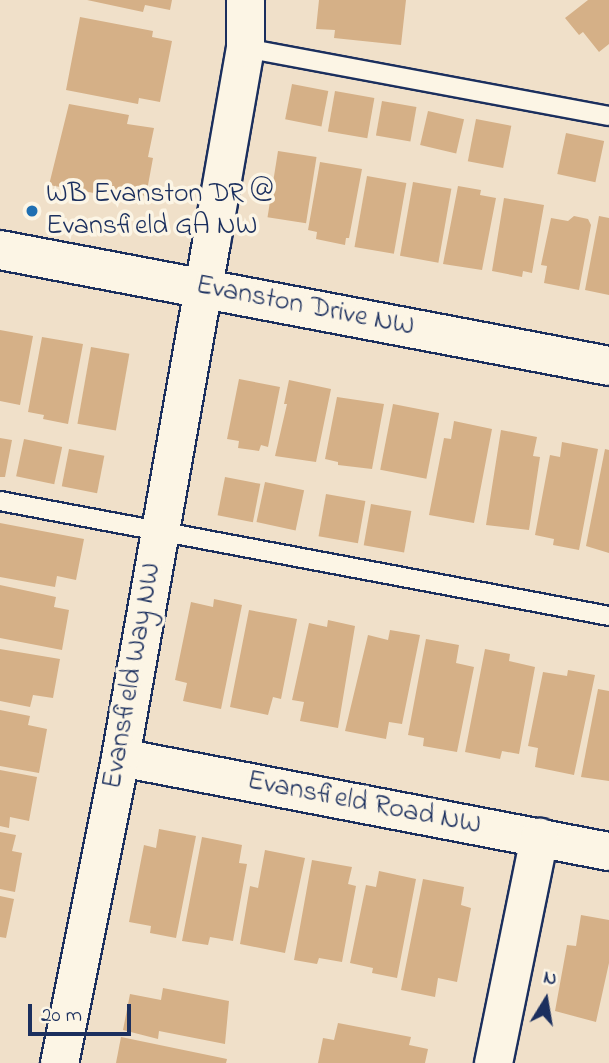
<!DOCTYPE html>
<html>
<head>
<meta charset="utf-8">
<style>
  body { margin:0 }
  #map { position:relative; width:609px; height:1063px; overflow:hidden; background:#f0e0c9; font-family:"Indie Flower",sans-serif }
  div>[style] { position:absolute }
  .building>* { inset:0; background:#d5b087; transform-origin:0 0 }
  .roads { filter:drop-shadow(2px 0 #1b2f5e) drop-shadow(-2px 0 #1b2f5e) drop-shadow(0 2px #1b2f5e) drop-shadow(0 -2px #1b2f5e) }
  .lane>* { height:18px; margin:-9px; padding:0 9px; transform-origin:9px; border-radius:9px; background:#fcf5e5 }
  .street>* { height:37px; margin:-18.5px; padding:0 18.5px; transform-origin:18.5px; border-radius:18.5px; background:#fcf5e5 }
  .secondary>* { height:38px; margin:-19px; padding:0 19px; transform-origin:19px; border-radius:19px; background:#fcf5e5 }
  .dots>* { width:19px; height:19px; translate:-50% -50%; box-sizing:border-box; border:4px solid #fcf5e5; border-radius:50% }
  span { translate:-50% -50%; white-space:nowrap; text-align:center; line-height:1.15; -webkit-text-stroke:7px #fcf5e5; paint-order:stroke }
  .poi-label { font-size:28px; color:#1b2f5e }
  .left { translate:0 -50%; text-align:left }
  .street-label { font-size:28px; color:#1b2f5e }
  .north { position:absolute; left:511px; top:965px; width:70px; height:70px; -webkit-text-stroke:5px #fcf5e5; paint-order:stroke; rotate:11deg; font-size:19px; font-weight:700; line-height:28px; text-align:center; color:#1b2f5e }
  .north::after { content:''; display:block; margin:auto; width:24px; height:32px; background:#1b2f5e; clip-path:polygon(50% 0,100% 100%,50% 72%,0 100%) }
  .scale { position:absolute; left:28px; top:1004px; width:103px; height:32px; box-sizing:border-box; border:4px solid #1b2f5e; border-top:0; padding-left:9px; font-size:21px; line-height:24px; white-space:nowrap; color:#1b2f5e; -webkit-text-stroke:5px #fcf5e5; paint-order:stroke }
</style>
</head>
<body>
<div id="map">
  <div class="building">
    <i style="clip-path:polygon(87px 0,172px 0,170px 10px,145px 5px,143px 12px)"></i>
    <i style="clip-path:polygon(319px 0,406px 0,401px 45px,334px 38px,335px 30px,316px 29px)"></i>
    <i style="clip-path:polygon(588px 0,609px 0,609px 44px,599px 52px,583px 32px,579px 35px,565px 18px)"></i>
    <i style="clip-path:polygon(80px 17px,153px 31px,152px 37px,172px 41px,160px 102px,139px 98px,138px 104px,66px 90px)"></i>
    <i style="left:292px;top:84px;width:37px;height:36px;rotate:11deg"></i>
    <i style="left:335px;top:91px;width:40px;height:41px;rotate:10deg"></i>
    <i style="left:382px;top:101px;width:35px;height:35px;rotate:10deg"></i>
    <i style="clip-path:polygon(69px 104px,129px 115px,127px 124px,154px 128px,148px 157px,153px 158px,146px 196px,124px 192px,122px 198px,49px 185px)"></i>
    <i style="left:428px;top:111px;width:37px;height:35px;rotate:13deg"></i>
    <i style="left:476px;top:119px;width:36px;height:43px;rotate:11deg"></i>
    <i style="left:566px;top:133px;width:39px;height:42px;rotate:12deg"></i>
    <i style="left:278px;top:151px;width:39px;height:67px;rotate:9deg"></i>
    <i style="clip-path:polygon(320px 162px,362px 169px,349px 238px,346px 238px,345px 245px,316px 239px,317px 232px,308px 230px)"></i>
    <i style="left:367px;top:176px;width:40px;height:72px;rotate:10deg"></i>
    <i style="left:413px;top:182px;width:39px;height:75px;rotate:10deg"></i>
    <i style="clip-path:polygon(458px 186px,481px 190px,480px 195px,496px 198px,482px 270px,443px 264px)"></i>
    <i style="clip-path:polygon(504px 198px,544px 205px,532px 273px,523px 271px,522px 277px,492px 271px)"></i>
    <i style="clip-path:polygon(574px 216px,588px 219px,591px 225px,579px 290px,544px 283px,547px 266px,541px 265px,551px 218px,568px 221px)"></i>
    <i style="clip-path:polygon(599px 216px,609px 218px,609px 295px,585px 290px)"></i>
    <i style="clip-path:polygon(0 330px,33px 336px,20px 405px,0 401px)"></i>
    <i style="clip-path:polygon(42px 337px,83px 344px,68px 424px,43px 419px,44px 415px,28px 412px)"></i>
    <i style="left:91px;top:347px;width:39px;height:78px;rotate:10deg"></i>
    <i style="clip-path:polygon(239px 379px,280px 387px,268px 447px,261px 445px,259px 451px,238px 448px,239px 441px,227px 439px)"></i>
    <i style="clip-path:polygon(289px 380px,331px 389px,316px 462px,275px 456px,287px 404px,284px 404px)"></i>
    <i style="clip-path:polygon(337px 397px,384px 404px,372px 469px,338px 465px,338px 462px,325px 459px)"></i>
    <i style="left:393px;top:404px;width:47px;height:67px;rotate:11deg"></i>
    <i style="clip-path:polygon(454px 421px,492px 429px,474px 523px,429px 515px,444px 438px,451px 439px)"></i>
    <i style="clip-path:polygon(501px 430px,537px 437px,533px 456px,540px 457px,529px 530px,486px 525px)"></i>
    <i style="clip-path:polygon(0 438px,12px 440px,5px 477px,0 477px)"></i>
    <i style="left:24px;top:439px;width:39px;height:38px;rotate:12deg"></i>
    <i style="clip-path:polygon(562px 442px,598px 449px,579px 550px,553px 545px,554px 539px,535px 535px,550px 455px,560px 457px)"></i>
    <i style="left:69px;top:449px;width:36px;height:38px;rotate:11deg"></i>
    <i style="clip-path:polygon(605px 449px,609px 450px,609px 553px,586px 546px)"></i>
    <i style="left:225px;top:477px;width:36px;height:39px;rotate:11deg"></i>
    <i style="left:265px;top:482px;width:40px;height:41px;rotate:12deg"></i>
    <i style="left:326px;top:494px;width:40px;height:43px;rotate:10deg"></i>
    <i style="left:371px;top:504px;width:41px;height:42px;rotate:10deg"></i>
    <i style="clip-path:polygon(0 523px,84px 539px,76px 580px,57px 576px,55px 587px,0 577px)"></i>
    <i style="clip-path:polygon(0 585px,56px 597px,54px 607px,69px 610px,62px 650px,0 638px)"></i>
    <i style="clip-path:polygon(214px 599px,242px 605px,221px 709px,183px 701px,187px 683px,175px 680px,191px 602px,213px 607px)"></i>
    <i style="clip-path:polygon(249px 610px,297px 619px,281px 699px,273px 697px,268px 715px,230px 707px)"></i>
    <i style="clip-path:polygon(328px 620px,355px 626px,338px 728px,300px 721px,304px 702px,292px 700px,309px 623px,327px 627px)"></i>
    <i style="clip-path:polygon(390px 630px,420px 635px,402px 724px,389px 722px,386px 739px,345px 731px,368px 635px,388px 640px)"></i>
    <i style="clip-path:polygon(426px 639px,459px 645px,456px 663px,474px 667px,457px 752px,423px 746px,424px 738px,408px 735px)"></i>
    <i style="clip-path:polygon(0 649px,60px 659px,53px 698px,33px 695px,30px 707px,0 701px)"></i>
    <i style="clip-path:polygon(485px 649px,510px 654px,509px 661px,535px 667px,519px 754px,502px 751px,500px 759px,465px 752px)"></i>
    <i style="clip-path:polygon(568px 670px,595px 675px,574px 775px,535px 767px,538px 748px,528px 746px,543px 672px,567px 676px)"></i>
    <i style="clip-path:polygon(598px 689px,609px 691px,609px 781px,581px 777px)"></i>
    <i style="clip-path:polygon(0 710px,30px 716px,28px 725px,47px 729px,39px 773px,0 766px)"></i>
    <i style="clip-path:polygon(0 770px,37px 777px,29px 821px,10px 817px,9px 828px,0 826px)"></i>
    <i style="clip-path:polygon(159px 829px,196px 836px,176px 938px,150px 933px,151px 926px,129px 922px,144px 845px,156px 848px)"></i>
    <i style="clip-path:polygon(0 832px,16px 835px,12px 851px,22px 853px,15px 892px,0 889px)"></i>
    <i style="clip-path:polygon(202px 837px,242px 845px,239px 863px,247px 864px,233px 941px,210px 937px,208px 945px,182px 941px)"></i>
    <i style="clip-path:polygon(265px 850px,305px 858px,285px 953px,240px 944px,250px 886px,258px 888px)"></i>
    <i style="clip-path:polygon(312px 860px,352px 867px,348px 884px,356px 886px,342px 962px,319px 958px,317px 964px,294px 960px)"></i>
    <i style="clip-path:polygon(379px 871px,416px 879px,397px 978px,372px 973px,373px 968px,350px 963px,366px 885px,376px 887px)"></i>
    <i style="clip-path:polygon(423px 879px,464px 887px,461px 905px,471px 908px,457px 982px,438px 978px,435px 997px,401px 990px)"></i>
    <i style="clip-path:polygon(0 896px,14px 899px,6px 938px,0 937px)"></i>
    <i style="clip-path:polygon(581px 915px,609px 920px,609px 963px,596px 1022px,555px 1011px,567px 945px,576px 946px)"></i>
    <i style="clip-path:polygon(163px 988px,229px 1001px,225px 1044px,159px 1031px,158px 1039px,123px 1030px,130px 994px,161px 1000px)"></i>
    <i style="clip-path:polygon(338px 1023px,411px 1037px,409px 1045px,428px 1049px,425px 1063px,318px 1063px,323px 1038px,334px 1040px)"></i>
    <i style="clip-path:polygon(121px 1037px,227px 1059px,226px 1063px,116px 1063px)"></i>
  </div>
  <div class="roads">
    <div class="lane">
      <i style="left:245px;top:48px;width:370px;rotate:10.6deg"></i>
      <i style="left:0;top:501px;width:620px;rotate:10.69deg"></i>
    </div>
    <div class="street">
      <i style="left:120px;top:757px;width:498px;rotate:10.9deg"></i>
      <i style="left:59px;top:1063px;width:312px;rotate:-78.7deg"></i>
      <i style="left:120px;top:757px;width:523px;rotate:-79.98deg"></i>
      <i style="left:211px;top:242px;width:197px;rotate:-80.1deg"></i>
      <i style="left:245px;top:48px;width:48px;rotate:-90deg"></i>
      <i style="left:493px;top:1063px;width:231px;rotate:-78.5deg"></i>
    </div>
    <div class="secondary">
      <i style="left:0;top:250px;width:620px;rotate:10.78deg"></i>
    </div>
  </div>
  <div class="dots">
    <i style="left:32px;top:211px;background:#1f6fb2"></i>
  </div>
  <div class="poi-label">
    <span class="left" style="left:46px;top:211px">WB Evanston DR @<br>Evansfield GA NW</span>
  </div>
  <div class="street-label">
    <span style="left:305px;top:307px;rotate:11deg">Evanston Drive NW</span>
    <span style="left:133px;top:676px;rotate:-80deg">Evansfield Way NW</span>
    <span style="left:364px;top:804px;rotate:11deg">Evansfield Road NW</span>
  </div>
  <div class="north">N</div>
  <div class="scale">20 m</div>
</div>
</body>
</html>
